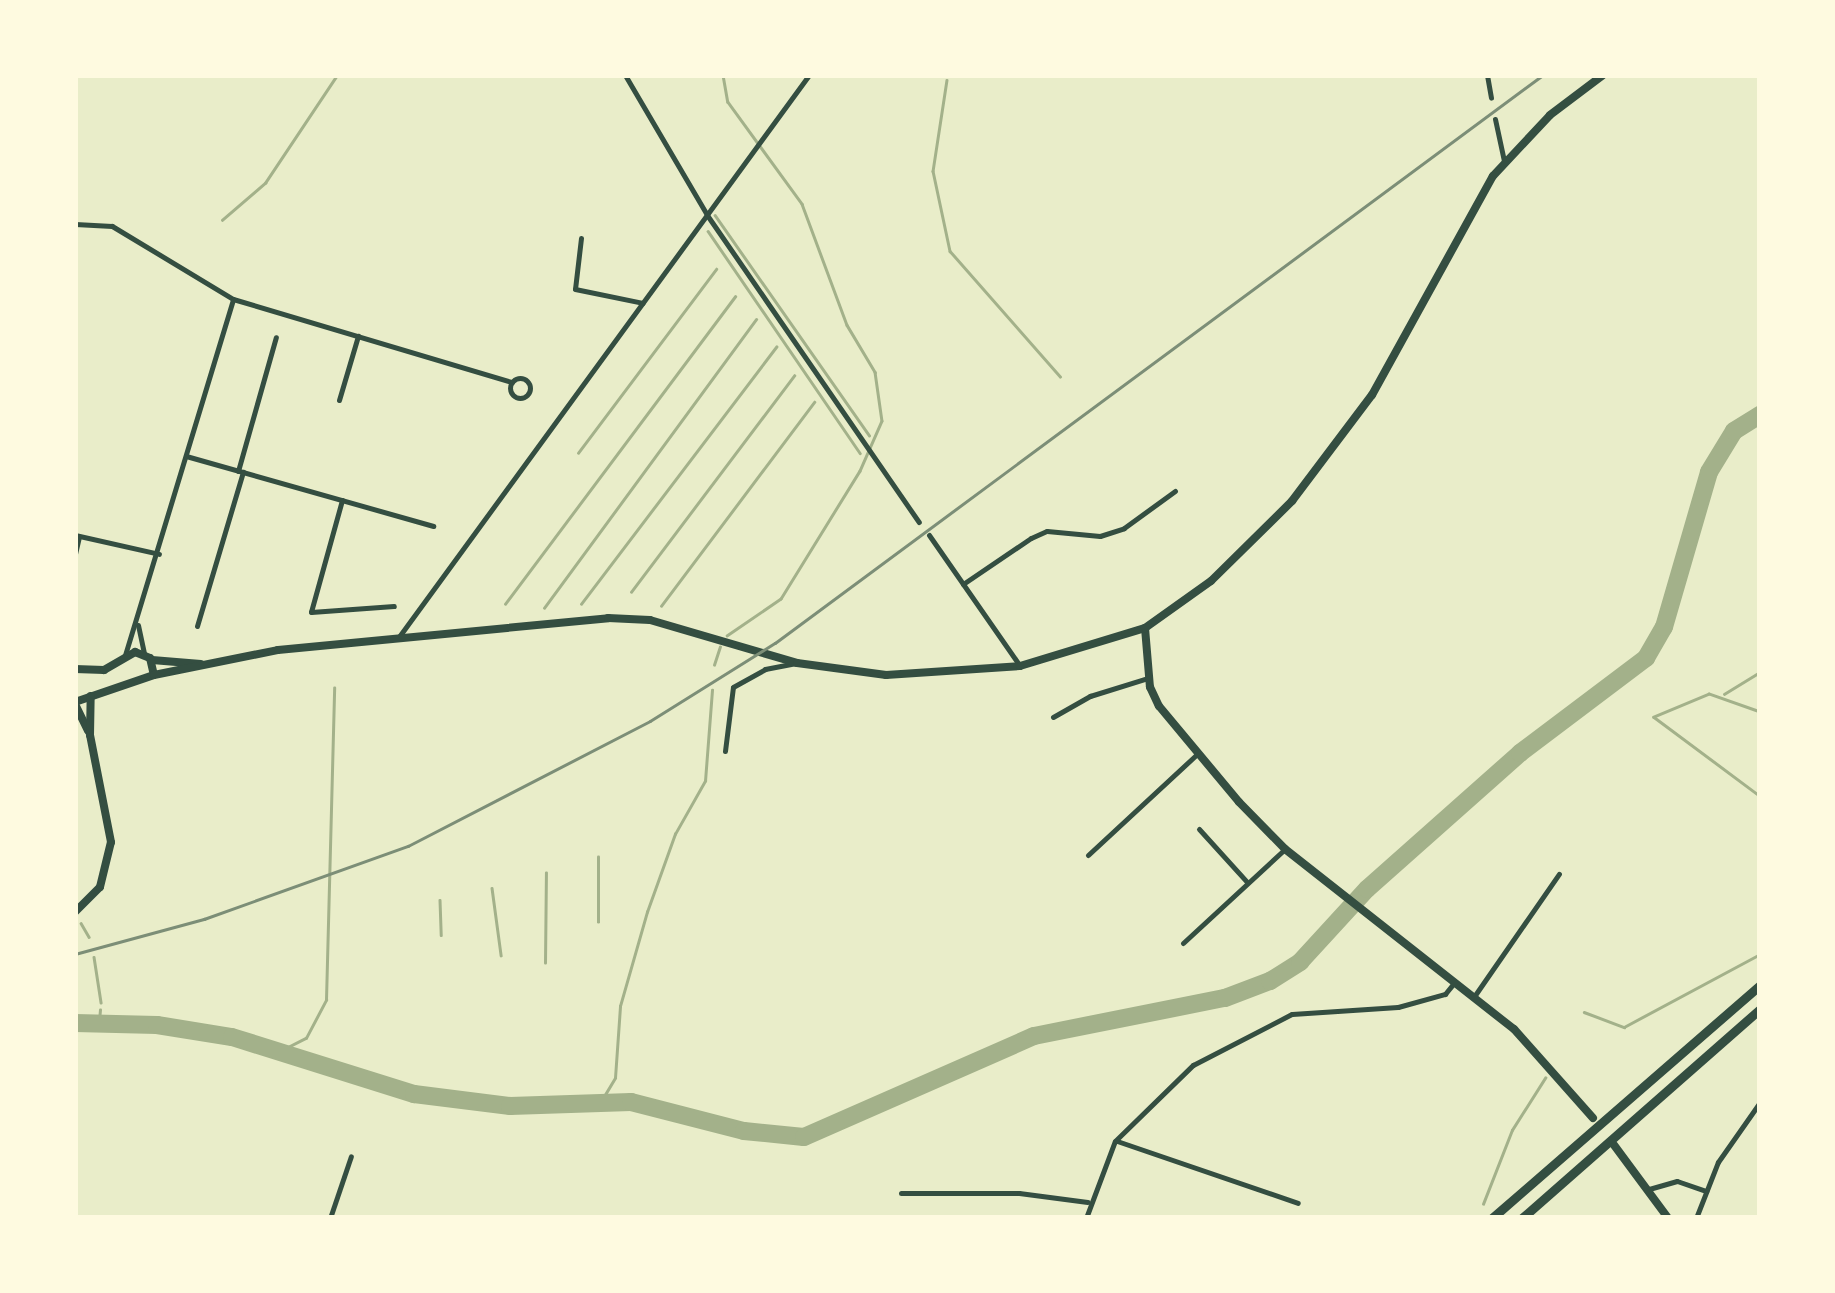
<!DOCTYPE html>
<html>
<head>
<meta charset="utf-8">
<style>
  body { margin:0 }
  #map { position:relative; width:1835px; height:1293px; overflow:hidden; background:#e9edc9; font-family:Barlow,sans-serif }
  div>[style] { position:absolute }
  .stream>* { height:2.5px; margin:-1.25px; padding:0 1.25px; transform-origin:1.25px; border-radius:1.25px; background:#a3b18a }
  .river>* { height:18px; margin:-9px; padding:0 9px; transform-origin:9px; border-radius:9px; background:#a3b18a }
  .minor>* { height:5px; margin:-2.5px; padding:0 2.5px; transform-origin:2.5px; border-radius:2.5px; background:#344e41 }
  .minor>.ring { margin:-2.5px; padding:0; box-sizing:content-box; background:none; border:5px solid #344e41; border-radius:50% }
  .secondary>* { height:8px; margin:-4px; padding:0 4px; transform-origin:4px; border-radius:4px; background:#344e41 }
  .primary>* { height:8px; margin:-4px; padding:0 4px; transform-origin:4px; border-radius:4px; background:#344e41 }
  .motorway>* { height:9px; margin:-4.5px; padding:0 4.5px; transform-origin:4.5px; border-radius:4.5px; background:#344e41 }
  .rail>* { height:2.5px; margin:-1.25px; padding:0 1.25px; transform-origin:1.25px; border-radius:1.25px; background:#7c8e77 }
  span { translate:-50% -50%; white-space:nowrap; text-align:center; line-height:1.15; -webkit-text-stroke:10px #fefae0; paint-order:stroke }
  .frame { position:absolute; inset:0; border:78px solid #fefae0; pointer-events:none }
</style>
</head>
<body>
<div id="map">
  <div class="stream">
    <i style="left:723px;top:75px;width:27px;rotate:80deg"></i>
    <i style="left:728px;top:102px;width:126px;rotate:54deg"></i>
    <i style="left:802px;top:204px;width:129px;rotate:69.6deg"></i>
    <i style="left:847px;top:325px;width:55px;rotate:59.2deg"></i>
    <i style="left:875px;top:372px;width:49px;rotate:81.9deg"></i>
    <i style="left:882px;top:421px;width:55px;rotate:113.7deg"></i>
    <i style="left:860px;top:471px;width:150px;rotate:121.7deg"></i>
    <i style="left:781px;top:599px;width:65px;rotate:145.6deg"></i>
    <i style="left:947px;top:80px;width:92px;rotate:98.7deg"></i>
    <i style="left:933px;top:171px;width:82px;rotate:78deg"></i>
    <i style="left:950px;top:251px;width:167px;rotate:48.7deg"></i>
    <i style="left:715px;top:215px;width:269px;rotate:55deg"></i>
    <i style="left:222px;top:220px;width:57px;rotate:-40.7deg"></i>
    <i style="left:265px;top:183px;width:130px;rotate:-56.3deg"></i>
    <i style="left:708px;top:231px;width:269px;rotate:55.6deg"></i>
    <i style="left:578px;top:453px;width:230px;rotate:-53.1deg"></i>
    <i style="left:631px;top:592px;width:271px;rotate:-53deg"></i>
    <i style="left:505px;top:604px;width:384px;rotate:-53.2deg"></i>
    <i style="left:581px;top:604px;width:323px;rotate:-52.8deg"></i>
    <i style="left:661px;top:606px;width:255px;rotate:-53.1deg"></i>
    <i style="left:544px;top:608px;width:358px;rotate:-53.7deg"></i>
    <i style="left:714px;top:665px;width:19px;rotate:-72deg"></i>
    <i style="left:1724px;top:694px;width:42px;rotate:-31.4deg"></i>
    <i style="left:1760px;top:712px;width:54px;rotate:-160.6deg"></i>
    <i style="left:1709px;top:694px;width:60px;rotate:157.3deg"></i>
    <i style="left:1654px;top:717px;width:132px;rotate:36.7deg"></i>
    <i style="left:492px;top:888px;width:68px;rotate:82.3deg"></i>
    <i style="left:440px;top:900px;width:35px;rotate:88deg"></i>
    <i style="left:598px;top:922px;width:65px;rotate:-90deg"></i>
    <i style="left:81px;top:923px;width:16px;rotate:60deg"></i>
    <i style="left:94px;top:957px;width:46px;rotate:81.2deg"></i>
    <i style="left:545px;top:963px;width:90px;rotate:-89.4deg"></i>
    <i style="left:1584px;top:1012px;width:43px;rotate:20.6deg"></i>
    <i style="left:1624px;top:1027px;width:154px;rotate:-28.2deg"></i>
    <i style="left:99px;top:1021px;width:11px;rotate:-85deg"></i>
    <i style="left:280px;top:1051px;width:29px;rotate:-27deg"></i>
    <i style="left:306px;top:1038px;width:43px;rotate:-62.2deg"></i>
    <i style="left:326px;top:1000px;width:312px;rotate:-88.5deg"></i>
    <i style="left:600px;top:1103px;width:29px;rotate:-59deg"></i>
    <i style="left:615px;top:1078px;width:72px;rotate:-86deg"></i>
    <i style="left:620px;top:1006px;width:98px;rotate:-74deg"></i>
    <i style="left:647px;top:912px;width:83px;rotate:-70.3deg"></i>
    <i style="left:675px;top:834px;width:61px;rotate:-60.5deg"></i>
    <i style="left:705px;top:781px;width:91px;rotate:-85.6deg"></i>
    <i style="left:1483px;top:1204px;width:79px;rotate:-68.6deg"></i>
    <i style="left:1512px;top:1130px;width:62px;rotate:-57.6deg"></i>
  </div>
  <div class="river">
    <i style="left:75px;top:1023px;width:82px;rotate:1.4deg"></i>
    <i style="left:157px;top:1025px;width:76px;rotate:9.1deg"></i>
    <i style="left:232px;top:1037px;width:191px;rotate:17.4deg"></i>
    <i style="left:414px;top:1094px;width:97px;rotate:7.1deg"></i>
    <i style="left:510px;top:1106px;width:121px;rotate:-1.9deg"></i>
    <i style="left:631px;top:1102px;width:117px;rotate:14.4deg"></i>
    <i style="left:744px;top:1131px;width:60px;rotate:5.7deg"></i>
    <i style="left:804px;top:1137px;width:251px;rotate:-23.7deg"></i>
    <i style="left:1034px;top:1036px;width:195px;rotate:-11.3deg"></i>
    <i style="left:1225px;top:998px;width:48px;rotate:-20.7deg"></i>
    <i style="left:1270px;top:981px;width:36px;rotate:-32deg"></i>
    <i style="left:1300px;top:962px;width:99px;rotate:-47.5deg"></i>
    <i style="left:1367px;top:889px;width:205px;rotate:-41.6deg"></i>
    <i style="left:1520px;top:753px;width:158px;rotate:-37deg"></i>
    <i style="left:1646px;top:658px;width:36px;rotate:-60deg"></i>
    <i style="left:1664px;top:627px;width:161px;rotate:-73.8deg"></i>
    <i style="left:1709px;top:472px;width:48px;rotate:-58.6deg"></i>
    <i style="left:1734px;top:431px;width:31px;rotate:-32deg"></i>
  </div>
  <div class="minor">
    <i style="left:625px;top:75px;width:162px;rotate:59.6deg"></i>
    <i style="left:707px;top:215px;width:373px;rotate:55.4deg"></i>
    <i style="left:1487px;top:75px;width:23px;rotate:80deg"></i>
    <i style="left:1495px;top:119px;width:43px;rotate:77.9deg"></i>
    <i style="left:75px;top:224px;width:37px;rotate:3deg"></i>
    <i style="left:112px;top:226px;width:141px;rotate:31.1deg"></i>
    <i style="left:233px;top:299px;width:291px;rotate:16.6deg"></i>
    <i style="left:581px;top:238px;width:51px;rotate:96.7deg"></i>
    <i style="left:575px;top:289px;width:69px;rotate:11.6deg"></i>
    <i class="ring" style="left:510px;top:378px;width:15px;height:15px"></i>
    <i style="left:339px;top:400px;width:67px;rotate:-73.5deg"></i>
    <i style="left:186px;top:456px;width:257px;rotate:15.8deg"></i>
    <i style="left:238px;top:471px;width:139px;rotate:-74.2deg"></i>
    <i style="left:342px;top:500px;width:116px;rotate:105.5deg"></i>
    <i style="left:311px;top:612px;width:83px;rotate:-4.1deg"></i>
    <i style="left:75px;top:535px;width:86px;rotate:12.7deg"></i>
    <i style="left:929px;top:535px;width:160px;rotate:55.2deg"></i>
    <i style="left:75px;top:554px;width:18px;rotate:-77deg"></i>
    <i style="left:963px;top:584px;width:82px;rotate:-34.1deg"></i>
    <i style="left:1031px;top:538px;width:17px;rotate:-24deg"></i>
    <i style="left:1047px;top:531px;width:53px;rotate:5.4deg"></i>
    <i style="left:1100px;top:536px;width:25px;rotate:-18deg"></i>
    <i style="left:1124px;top:528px;width:63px;rotate:-36deg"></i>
    <i style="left:138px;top:625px;width:29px;rotate:78deg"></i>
    <i style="left:197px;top:626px;width:161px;rotate:-73.4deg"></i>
    <i style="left:398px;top:638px;width:697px;rotate:-53.87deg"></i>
    <i style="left:125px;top:655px;width:372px;rotate:-73.1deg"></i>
    <i style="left:1053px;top:717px;width:43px;rotate:-29.6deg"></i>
    <i style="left:1090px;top:696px;width:61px;rotate:-17.2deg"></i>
    <i style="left:725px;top:751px;width:64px;rotate:-82.9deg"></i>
    <i style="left:733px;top:687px;width:37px;rotate:-29deg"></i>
    <i style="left:765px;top:669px;width:33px;rotate:-11deg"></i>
    <i style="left:1199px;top:829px;width:72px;rotate:47.8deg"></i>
    <i style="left:1088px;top:855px;width:149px;rotate:-42.8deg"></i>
    <i style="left:1183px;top:943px;width:139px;rotate:-42.7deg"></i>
    <i style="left:1473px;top:998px;width:151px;rotate:-55.3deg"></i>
    <i style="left:1117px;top:1141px;width:191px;rotate:18.9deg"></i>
    <i style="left:1649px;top:1189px;width:29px;rotate:-16deg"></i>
    <i style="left:1677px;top:1181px;width:31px;rotate:19deg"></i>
    <i style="left:901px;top:1193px;width:118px"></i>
    <i style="left:1019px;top:1193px;width:69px;rotate:7.5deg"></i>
    <i style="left:330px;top:1218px;width:65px;rotate:-71.3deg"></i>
    <i style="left:1086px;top:1218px;width:82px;rotate:-69.4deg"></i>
    <i style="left:1115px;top:1141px;width:109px;rotate:-44.3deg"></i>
    <i style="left:1193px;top:1065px;width:111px;rotate:-27.3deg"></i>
    <i style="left:1292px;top:1014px;width:106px;rotate:-3.8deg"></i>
    <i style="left:1398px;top:1007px;width:49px;rotate:-15.5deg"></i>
    <i style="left:1445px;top:994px;width:13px;rotate:-51deg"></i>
    <i style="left:1696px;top:1218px;width:60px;rotate:-68.6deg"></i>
    <i style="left:1718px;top:1162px;width:73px;rotate:-55deg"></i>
  </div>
  <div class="secondary">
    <i style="left:1145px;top:628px;width:59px;rotate:85.2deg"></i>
    <i style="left:1150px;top:687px;width:21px;rotate:65deg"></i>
    <i style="left:1159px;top:706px;width:125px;rotate:50.2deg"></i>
    <i style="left:1239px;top:802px;width:66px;rotate:45.6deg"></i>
    <i style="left:1285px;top:849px;width:291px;rotate:38.2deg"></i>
    <i style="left:1514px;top:1029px;width:119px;rotate:48.4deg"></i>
    <i style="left:1614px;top:1145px;width:91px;rotate:53.5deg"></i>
  </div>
  <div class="primary">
    <i style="left:152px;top:660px;width:49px;rotate:4.7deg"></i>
    <i style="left:75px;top:669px;width:29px;rotate:2deg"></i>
    <i style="left:104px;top:670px;width:36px;rotate:-30deg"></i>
    <i style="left:135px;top:652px;width:16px;rotate:22deg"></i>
    <i style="left:150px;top:658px;width:17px;rotate:77deg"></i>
    <i style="left:75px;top:702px;width:83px;rotate:-18.9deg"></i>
    <i style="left:154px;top:675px;width:126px;rotate:-11.4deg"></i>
    <i style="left:278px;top:650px;width:332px;rotate:-5.5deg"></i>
    <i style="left:608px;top:618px;width:42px;rotate:2.7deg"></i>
    <i style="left:650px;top:620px;width:153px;rotate:16.3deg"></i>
    <i style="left:797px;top:663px;width:90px;rotate:7.7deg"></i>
    <i style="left:886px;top:675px;width:134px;rotate:-3.8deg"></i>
    <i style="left:1020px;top:666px;width:131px;rotate:-16.9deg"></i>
    <i style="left:1145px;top:628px;width:81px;rotate:-35.5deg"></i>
    <i style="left:1211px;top:581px;width:114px;rotate:-44.6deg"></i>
    <i style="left:1292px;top:501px;width:133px;rotate:-53deg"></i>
    <i style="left:1372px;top:395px;width:250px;rotate:-61.1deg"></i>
    <i style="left:1493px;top:176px;width:83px;rotate:-46.9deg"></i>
    <i style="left:1550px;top:115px;width:66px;rotate:-37deg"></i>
    <i style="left:75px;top:704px;width:30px;rotate:64deg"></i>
    <i style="left:75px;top:912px;width:35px;rotate:-45deg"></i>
    <i style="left:100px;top:887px;width:46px;rotate:-76.3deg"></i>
    <i style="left:111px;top:842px;width:109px;rotate:-101.1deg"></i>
    <i style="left:90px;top:735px;width:39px;rotate:-89deg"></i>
  </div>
  <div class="motorway">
    <i style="left:1492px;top:1218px;width:355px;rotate:-41deg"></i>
    <i style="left:1522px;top:1218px;width:317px;rotate:-41.3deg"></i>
  </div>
  <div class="rail">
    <i style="left:75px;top:954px;width:134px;rotate:-15.2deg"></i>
    <i style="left:204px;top:919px;width:217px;rotate:-19.7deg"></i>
    <i style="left:408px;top:846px;width:272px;rotate:-27.3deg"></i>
    <i style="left:650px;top:721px;width:147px;rotate:-32deg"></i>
    <i style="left:775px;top:643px;width:955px;rotate:-36.49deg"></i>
  </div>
  <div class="frame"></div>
</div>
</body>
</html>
